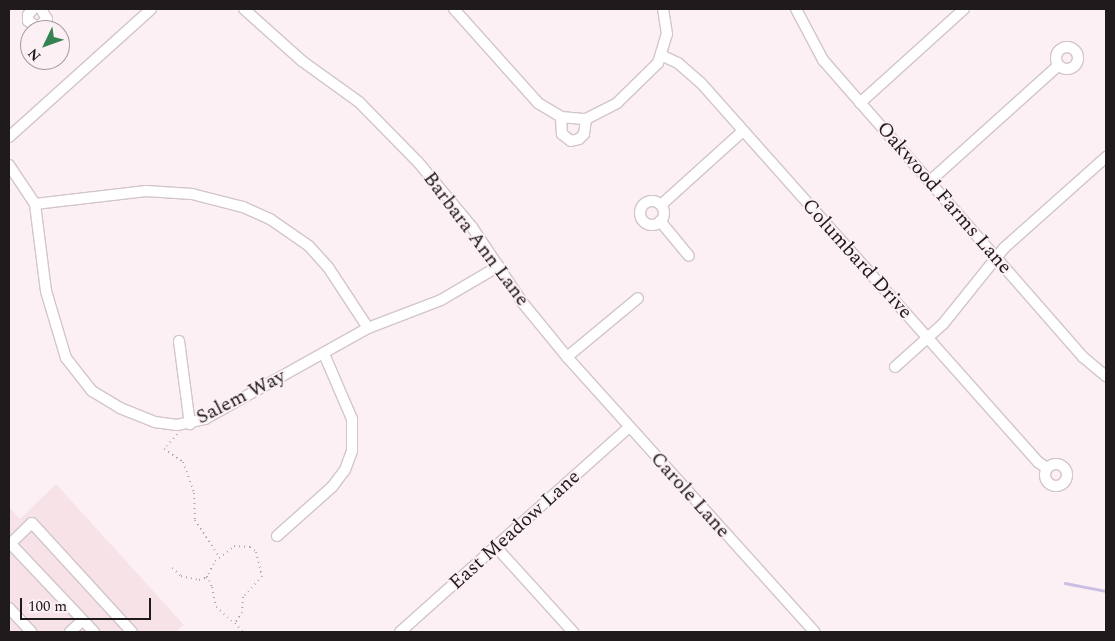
<!DOCTYPE html>
<html>
<head>
<meta charset="utf-8">
<style>
  body { margin:0 }
  #map { position:relative; width:1115px; height:641px; overflow:hidden; background:#fcf0f4; font-family:Spectral,serif }
  div>[style] { position:absolute }
  .built>* { inset:0; background:#f6e2e7 }
  .stream>* { height:2.5px; margin:-1.25px; padding:0 1.25px; transform-origin:1.25px; border-radius:1.25px; background:#c9bfe5 }
  .path>* { height:2px; margin-top:-1px; transform-origin:0; background:repeating-linear-gradient(90deg,#b0a7aa 0 1px,transparent 0 5px) }
  .roads { filter:drop-shadow(1px 0 #d2c6c9) drop-shadow(-1px 0 #d2c6c9) drop-shadow(0 1px #d2c6c9) drop-shadow(0 -1px #d2c6c9) }
  .minor>* { height:10px; margin:-5px; padding:0 5px; transform-origin:5px; border-radius:5px; background:#fff }
  .minor>.ring { margin:-5px; padding:0; box-sizing:content-box; background:none; border:10px solid #fff; border-radius:50% }
  span { translate:-50% -50%; white-space:nowrap; text-align:center; line-height:1.15; -webkit-text-stroke:4px #fcf0f4; paint-order:stroke }
  .street-label { font-size:20px; color:#1f1b1c }
  .frame { position:absolute; inset:0; border:10px solid #1f1b1c; pointer-events:none }
  .north { position:absolute; left:20px; top:20px; width:50px; height:50px; box-sizing:border-box; background:#fcf0f4; border:1px solid #a49b9e; border-radius:50%; rotate:228deg; font-size:14px; font-weight:700; line-height:20px; text-align:center; color:#1f1b1c }
  .north::after { content:''; display:block; margin:auto; width:18px; height:22px; background:#368352; clip-path:polygon(50% 0,100% 100%,50% 72%,0 100%) }
  .scale { position:absolute; left:20px; top:598px; width:131px; height:22px; box-sizing:border-box; border:2px solid #1f1b1c; border-top:0; padding-left:6px; font-size:15px; line-height:18px; white-space:nowrap; color:#1f1b1c; -webkit-text-stroke:4px #fcf0f4; paint-order:stroke }
</style>
</head>
<body>
<div id="map">
  <div class="built">
    <i style="clip-path:polygon(56px 484px,184px 625px,176px 632px,9px 632px,9px 507px,20px 519px)"></i>
  </div>
  <div class="stream">
    <i style="left:1065px;top:583px;width:42px;rotate:11deg"></i>
  </div>
  <div class="path">
    <i style="left:177px;top:434px;width:20px;rotate:131deg"></i>
    <i style="left:164px;top:449px;width:23px;rotate:34deg"></i>
    <i style="left:183px;top:462px;width:33px;rotate:70deg"></i>
    <i style="left:194px;top:493px;width:27px;rotate:88deg"></i>
    <i style="left:195px;top:520px;width:44px;rotate:57deg"></i>
    <i style="left:172px;top:568px;width:12px;rotate:42deg"></i>
    <i style="left:181px;top:576px;width:18px;rotate:13deg"></i>
    <i style="left:199px;top:580px;width:7px;rotate:-16deg"></i>
    <i style="left:206px;top:578px;width:19px;rotate:-62deg"></i>
    <i style="left:215px;top:561px;width:24px;rotate:-38deg"></i>
    <i style="left:234px;top:546px;width:16px;rotate:4deg"></i>
    <i style="left:250px;top:547px;width:8px;rotate:40deg"></i>
    <i style="left:256px;top:552px;width:25px;rotate:76deg"></i>
    <i style="left:262px;top:576px;width:28px;rotate:132deg"></i>
    <i style="left:243px;top:597px;width:15px;rotate:94deg"></i>
    <i style="left:242px;top:612px;width:13px;rotate:122deg"></i>
    <i style="left:235px;top:623px;width:12px;rotate:48deg"></i>
    <i style="left:207px;top:576px;width:12px;rotate:66deg"></i>
    <i style="left:212px;top:587px;width:20px;rotate:79deg"></i>
    <i style="left:216px;top:607px;width:24px;rotate:42deg"></i>
  </div>
  <div class="roads">
    <div class="minor">
      <i style="left:33px;top:9px;width:8px;rotate:130deg"></i>
      <i style="left:28px;top:15px;width:6px;rotate:90deg"></i>
      <i style="left:28px;top:21px;width:12px;rotate:31deg"></i>
      <i style="left:38px;top:27px;width:12px;rotate:-42deg"></i>
      <i style="left:47px;top:19px;width:12px;rotate:-121deg"></i>
      <i style="left:244px;top:9px;width:78px;rotate:41.9deg"></i>
      <i style="left:302px;top:61px;width:70px;rotate:35.7deg"></i>
      <i style="left:359px;top:102px;width:84px;rotate:45.5deg"></i>
      <i style="left:418px;top:162px;width:85px;rotate:50.3deg"></i>
      <i style="left:472px;top:227px;width:90px;rotate:56.3deg"></i>
      <i style="left:522px;top:302px;width:71px;rotate:50.7deg"></i>
      <i style="left:567px;top:357px;width:370px;rotate:48deg"></i>
      <i style="left:454px;top:9px;width:126px;rotate:48.2deg"></i>
      <i style="left:538px;top:103px;width:27px;rotate:31deg"></i>
      <i style="left:561px;top:117px;width:25px;rotate:5deg"></i>
      <i style="left:586px;top:119px;width:35px;rotate:-27deg"></i>
      <i style="left:617px;top:103px;width:57px;rotate:-44.3deg"></i>
      <i style="left:658px;top:63px;width:30px;rotate:-73deg"></i>
      <i style="left:667px;top:34px;width:25px;rotate:-99deg"></i>
      <i style="left:796px;top:9px;width:58px;rotate:62.1deg"></i>
      <i style="left:823px;top:60px;width:395px;rotate:48.8deg"></i>
      <i style="left:1083px;top:357px;width:30px;rotate:40deg"></i>
      <i class="ring" style="left:1056px;top:47px;width:12px;height:12px"></i>
      <i style="left:663px;top:56px;width:17px;rotate:25deg"></i>
      <i style="left:678px;top:63px;width:30px;rotate:41deg"></i>
      <i style="left:701px;top:83px;width:507px;rotate:48.36deg"></i>
      <i style="left:1038px;top:462px;width:11px;rotate:34deg"></i>
      <i style="left:860px;top:103px;width:140px;rotate:-42.1deg"></i>
      <i style="left:561px;top:117px;width:17px;rotate:87deg"></i>
      <i style="left:562px;top:134px;width:11px;rotate:38deg"></i>
      <i style="left:571px;top:141px;width:8px;rotate:-14deg"></i>
      <i style="left:579px;top:139px;width:7px;rotate:-45deg"></i>
      <i style="left:584px;top:134px;width:15px;rotate:-82deg"></i>
      <i style="left:9px;top:137px;width:191px;rotate:-42deg"></i>
      <i style="left:9px;top:165px;width:47px;rotate:56.3deg"></i>
      <i style="left:35px;top:204px;width:88px;rotate:82.8deg"></i>
      <i style="left:46px;top:291px;width:70px;rotate:73.4deg"></i>
      <i style="left:66px;top:358px;width:42px;rotate:51.8deg"></i>
      <i style="left:92px;top:391px;width:33px;rotate:31deg"></i>
      <i style="left:120px;top:408px;width:38px;rotate:22deg"></i>
      <i style="left:155px;top:422px;width:22px;rotate:8deg"></i>
      <i style="left:177px;top:425px;width:29px;rotate:-12deg"></i>
      <i style="left:205px;top:419px;width:187px;rotate:-29.2deg"></i>
      <i style="left:368px;top:328px;width:78px;rotate:-21deg"></i>
      <i style="left:441px;top:300px;width:67px;rotate:-30.4deg"></i>
      <i style="left:930px;top:181px;width:173px;rotate:-42deg"></i>
      <i class="ring" style="left:640px;top:201px;width:14px;height:14px"></i>
      <i style="left:35px;top:204px;width:112px;rotate:-6.7deg"></i>
      <i style="left:146px;top:191px;width:46px;rotate:3.7deg"></i>
      <i style="left:192px;top:194px;width:53px;rotate:14.3deg"></i>
      <i style="left:243px;top:207px;width:30px;rotate:24deg"></i>
      <i style="left:270px;top:219px;width:47px;rotate:34.7deg"></i>
      <i style="left:309px;top:246px;width:28px;rotate:48deg"></i>
      <i style="left:328px;top:267px;width:73px;rotate:56.7deg"></i>
      <i style="left:661px;top:205px;width:110px;rotate:-42.1deg"></i>
      <i style="left:660px;top:221px;width:45px;rotate:50.4deg"></i>
      <i style="left:179px;top:341px;width:84px;rotate:82.5deg"></i>
      <i style="left:567px;top:357px;width:92px;rotate:-39.7deg"></i>
      <i style="left:895px;top:367px;width:64px;rotate:-41.9deg"></i>
      <i style="left:943px;top:324px;width:97px;rotate:-51.2deg"></i>
      <i style="left:1004px;top:248px;width:137px;rotate:-41.7deg"></i>
      <i class="ring" style="left:1045px;top:464px;width:12px;height:12px"></i>
      <i style="left:277px;top:536px;width:74px;rotate:-41.7deg"></i>
      <i style="left:332px;top:487px;width:21px;rotate:-53deg"></i>
      <i style="left:345px;top:470px;width:20px;rotate:-70deg"></i>
      <i style="left:352px;top:451px;width:32px;rotate:-90deg"></i>
      <i style="left:352px;top:419px;width:71px;rotate:-113.3deg"></i>
      <i style="left:9px;top:542px;width:124px;rotate:46.6deg"></i>
      <i style="left:10px;top:544px;width:30px;rotate:-44deg"></i>
      <i style="left:32px;top:523px;width:148px;rotate:47.5deg"></i>
      <i style="left:496px;top:547px;width:115px;rotate:47.8deg"></i>
      <i style="left:9px;top:608px;width:33px;rotate:47deg"></i>
      <i style="left:70px;top:632px;width:16px;rotate:-43deg"></i>
      <i style="left:400px;top:632px;width:307px;rotate:-41.8deg"></i>
    </div>
  </div>
  <div class="street-label">
    <span style="left:944px;top:198px;rotate:49deg">Oakwood Farms Lane</span>
    <span style="left:476px;top:239px;rotate:53deg">Barbara Ann Lane</span>
    <span style="left:857px;top:259px;rotate:48deg">Columbard Drive</span>
    <span style="left:241px;top:397px;rotate:-27deg">Salem Way</span>
    <span style="left:690px;top:495px;rotate:48deg">Carole Lane</span>
    <span style="left:515px;top:530px;rotate:-42deg">East Meadow Lane</span>
  </div>
  <div class="frame"></div>
  <div class="north">N</div>
  <div class="scale">100 m</div>
</div>
</body>
</html>
